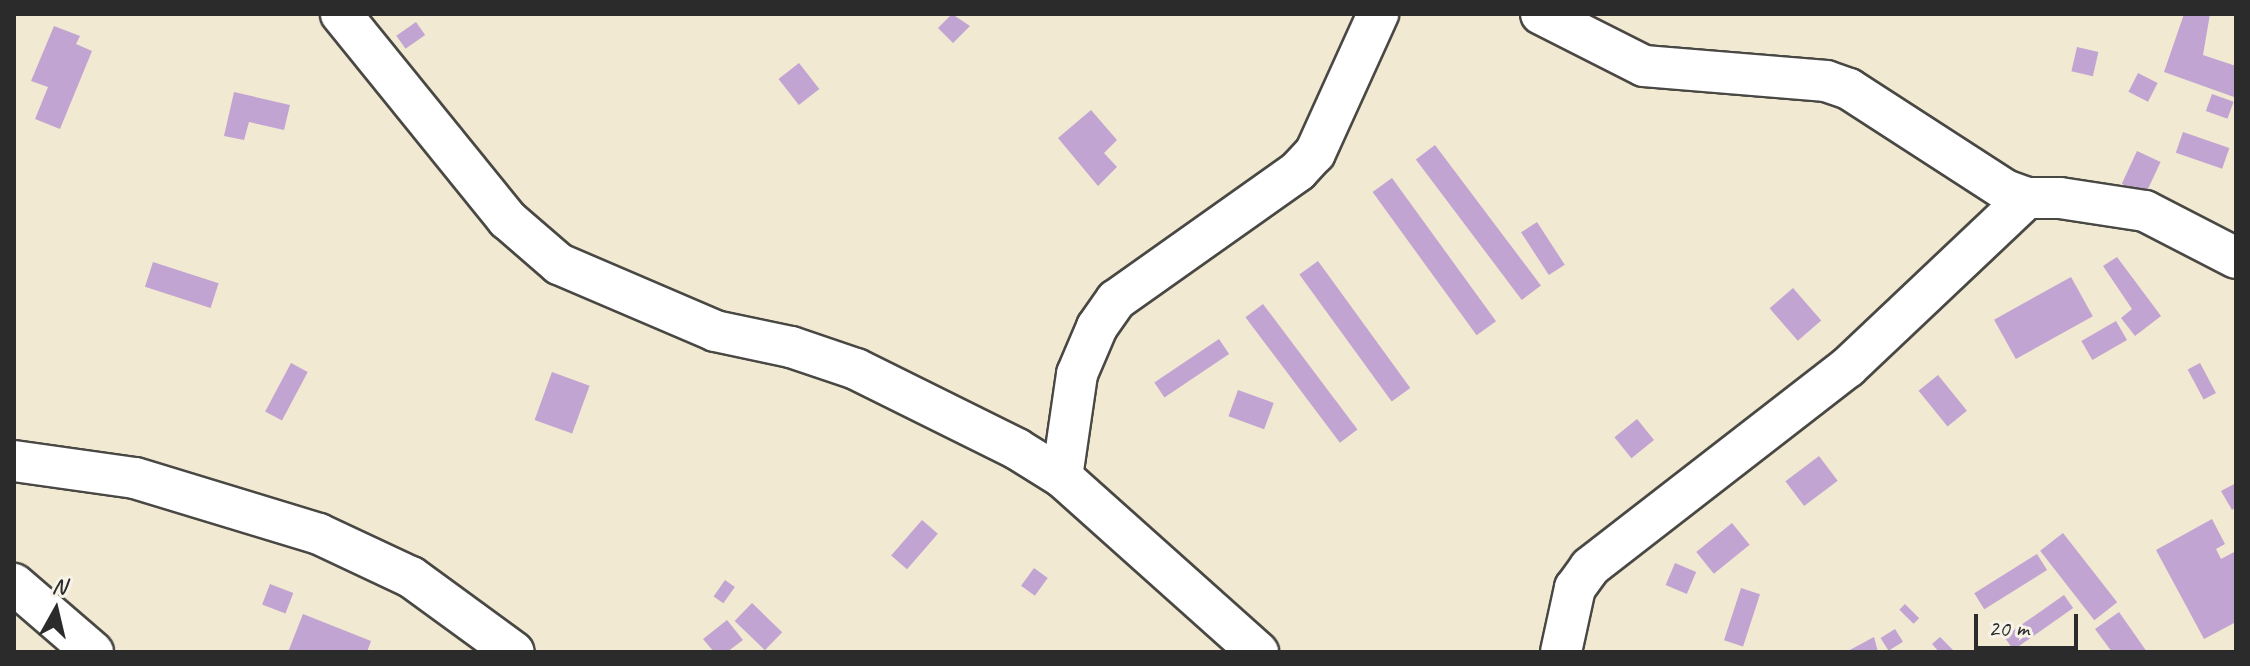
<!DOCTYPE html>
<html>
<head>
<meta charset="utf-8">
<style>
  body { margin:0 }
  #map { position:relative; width:2250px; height:666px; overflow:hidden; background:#f1e9d1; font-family:Caveat,sans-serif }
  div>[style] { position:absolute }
  .building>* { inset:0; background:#c2a4d3; transform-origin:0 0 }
  .roads { filter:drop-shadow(2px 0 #494844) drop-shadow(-2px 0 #494844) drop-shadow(0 2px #494844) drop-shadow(0 -2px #494844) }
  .minor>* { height:40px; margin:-20px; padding:0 20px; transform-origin:20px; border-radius:20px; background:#fff }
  span { translate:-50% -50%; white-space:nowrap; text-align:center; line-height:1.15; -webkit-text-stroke:6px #f7f3e8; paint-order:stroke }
  .frame { position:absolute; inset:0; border:16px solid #2b2b2b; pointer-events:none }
  .north { position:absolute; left:16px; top:570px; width:80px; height:80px; -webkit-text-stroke:6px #f7f3e8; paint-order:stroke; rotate:8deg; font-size:22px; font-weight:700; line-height:32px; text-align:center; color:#2b2b2b }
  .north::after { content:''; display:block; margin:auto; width:28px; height:36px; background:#2b2b2b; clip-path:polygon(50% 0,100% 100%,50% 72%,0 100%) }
  .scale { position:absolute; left:1974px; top:614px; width:104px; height:36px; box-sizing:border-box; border:4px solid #2b2b2b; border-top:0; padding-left:10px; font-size:24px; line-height:28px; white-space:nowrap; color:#2b2b2b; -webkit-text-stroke:6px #f7f3e8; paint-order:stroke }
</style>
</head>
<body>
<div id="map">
  <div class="building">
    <i style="clip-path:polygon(952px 14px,970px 26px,953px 43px,938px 28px)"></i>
    <i style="clip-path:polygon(2184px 14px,2210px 14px,2203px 55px,2236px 66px,2234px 97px,2164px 72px)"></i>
    <i style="left:416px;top:22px;width:16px;height:24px;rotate:55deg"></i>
    <i style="clip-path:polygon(54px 26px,80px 36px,76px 44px,92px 51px,60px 129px,35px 119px,48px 87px,31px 81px)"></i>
    <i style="left:2077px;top:47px;width:22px;height:25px;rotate:13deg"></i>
    <i style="left:799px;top:63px;width:33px;height:26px;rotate:52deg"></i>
    <i style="left:2138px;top:73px;width:22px;height:21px;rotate:27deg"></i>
    <i style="clip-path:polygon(234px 92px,290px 105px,284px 130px,249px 122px,244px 140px,224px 136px)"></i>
    <i style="left:2212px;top:94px;width:23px;height:18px;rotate:20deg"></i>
    <i style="clip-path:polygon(1091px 110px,1117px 140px,1104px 153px,1117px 167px,1098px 186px,1058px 138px)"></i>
    <i style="left:2183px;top:132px;width:49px;height:22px;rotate:19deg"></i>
    <i style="left:1435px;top:145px;width:176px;height:24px;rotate:53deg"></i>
    <i style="left:2137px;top:151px;width:26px;height:36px;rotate:25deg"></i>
    <i style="left:1392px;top:178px;width:177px;height:24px;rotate:54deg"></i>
    <i style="left:1537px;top:222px;width:51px;height:19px;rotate:57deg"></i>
    <i style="clip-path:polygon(2117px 257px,2161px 316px,2135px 336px,2121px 318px,2132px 309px,2103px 266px)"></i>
    <i style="left:1318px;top:261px;width:157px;height:23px;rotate:54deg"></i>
    <i style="left:153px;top:262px;width:69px;height:26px;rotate:18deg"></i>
    <i style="left:2071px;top:277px;width:45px;height:88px;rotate:61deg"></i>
    <i style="left:1793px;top:288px;width:43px;height:31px;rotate:49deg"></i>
    <i style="left:1263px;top:304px;width:157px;height:22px;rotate:53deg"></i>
    <i style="left:2116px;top:321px;width:22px;height:40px;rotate:60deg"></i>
    <i style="left:1219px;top:339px;width:18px;height:78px;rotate:56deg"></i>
    <i style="left:291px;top:363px;width:19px;height:55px;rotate:28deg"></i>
    <i style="left:2200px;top:363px;width:34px;height:14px;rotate:62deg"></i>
    <i style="left:552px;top:372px;width:40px;height:51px;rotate:20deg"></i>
    <i style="left:1938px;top:375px;width:46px;height:25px;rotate:51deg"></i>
    <i style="left:1238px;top:390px;width:38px;height:28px;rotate:20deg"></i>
    <i style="left:1637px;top:419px;width:27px;height:29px;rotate:51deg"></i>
    <i style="left:1819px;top:456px;width:31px;height:42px;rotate:53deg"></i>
    <i style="clip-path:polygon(2236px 483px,2236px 507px,2232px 510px,2221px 491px)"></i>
    <i style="clip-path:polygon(2212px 519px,2225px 544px,2216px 549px,2221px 559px,2236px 551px,2236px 622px,2204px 639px,2156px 550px)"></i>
    <i style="left:922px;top:520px;width:21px;height:47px;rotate:41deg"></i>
    <i style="left:1732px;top:523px;width:28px;height:46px;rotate:51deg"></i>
    <i style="left:2063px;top:533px;width:88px;height:29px;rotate:52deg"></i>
    <i style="left:2037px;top:554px;width:19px;height:74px;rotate:58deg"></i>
    <i style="left:1675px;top:563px;width:23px;height:24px;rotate:23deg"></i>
    <i style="left:1034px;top:568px;width:17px;height:22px;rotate:36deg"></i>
    <i style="left:725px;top:580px;width:12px;height:20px;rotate:35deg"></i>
    <i style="left:270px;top:584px;width:25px;height:22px;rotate:21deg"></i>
    <i style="left:1741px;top:588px;width:20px;height:55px;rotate:18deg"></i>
    <i style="left:2064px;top:595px;width:16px;height:73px;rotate:55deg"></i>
    <i style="left:752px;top:603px;width:42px;height:25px;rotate:44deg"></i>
    <i style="left:1905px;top:604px;width:20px;height:8px;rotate:45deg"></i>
    <i style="clip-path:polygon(2119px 612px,2147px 652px,2112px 652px,2095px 629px)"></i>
    <i style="clip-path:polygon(303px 614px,371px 641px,367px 652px,288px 652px)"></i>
    <i style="clip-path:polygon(727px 620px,743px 640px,727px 652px,714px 652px,703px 639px)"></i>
    <i style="left:1895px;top:629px;width:15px;height:17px;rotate:58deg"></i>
    <i style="clip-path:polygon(1874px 637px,1878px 652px,1846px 652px)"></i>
    <i style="clip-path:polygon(1940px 637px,1955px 652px,1939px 652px,1932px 644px)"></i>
  </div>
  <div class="roads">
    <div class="minor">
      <i style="left:341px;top:14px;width:264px;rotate:51deg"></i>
      <i style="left:507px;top:219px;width:69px;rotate:40.9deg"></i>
      <i style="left:559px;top:264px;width:170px;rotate:23.2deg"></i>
      <i style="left:715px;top:331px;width:78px;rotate:11.9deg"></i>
      <i style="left:791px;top:347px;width:69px;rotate:18.7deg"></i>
      <i style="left:856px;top:369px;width:180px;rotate:26.4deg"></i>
      <i style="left:1017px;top:449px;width:53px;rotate:31.9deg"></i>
      <i style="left:1062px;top:477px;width:263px;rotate:41.8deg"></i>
      <i style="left:1541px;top:14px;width:115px;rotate:26.8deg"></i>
      <i style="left:1644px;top:66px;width:183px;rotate:4.7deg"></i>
      <i style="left:1826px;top:81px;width:24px;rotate:19deg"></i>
      <i style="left:1849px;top:89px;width:186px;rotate:32.9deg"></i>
      <i style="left:2005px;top:190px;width:23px;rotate:20deg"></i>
      <i style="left:2027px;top:198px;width:33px"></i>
      <i style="left:2060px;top:198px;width:86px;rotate:8.7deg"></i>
      <i style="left:2145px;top:211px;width:102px;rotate:27.3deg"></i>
      <i style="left:14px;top:461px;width:122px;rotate:8deg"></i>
      <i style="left:135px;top:478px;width:192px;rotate:16.9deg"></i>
      <i style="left:319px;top:534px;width:102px;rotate:25.1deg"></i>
      <i style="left:411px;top:577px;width:127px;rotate:36.1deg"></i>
      <i style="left:1062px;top:477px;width:104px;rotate:-81.7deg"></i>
      <i style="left:1077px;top:374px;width:51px;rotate:-66.9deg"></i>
      <i style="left:1097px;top:327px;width:33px;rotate:-55deg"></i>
      <i style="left:1116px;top:300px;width:223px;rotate:-35.3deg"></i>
      <i style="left:1298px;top:171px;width:25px;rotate:-47deg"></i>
      <i style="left:1315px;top:153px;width:153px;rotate:-65.6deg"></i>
      <i style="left:14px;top:584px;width:104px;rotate:40.7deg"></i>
      <i style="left:1561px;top:652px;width:66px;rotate:-77.7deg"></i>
      <i style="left:1575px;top:588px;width:26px;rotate:-54deg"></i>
      <i style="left:1590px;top:567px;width:326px;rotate:-37.8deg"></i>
      <i style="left:1848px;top:367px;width:246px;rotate:-43.4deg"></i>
    </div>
  </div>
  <div class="frame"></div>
  <div class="north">N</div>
  <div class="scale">20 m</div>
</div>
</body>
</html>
